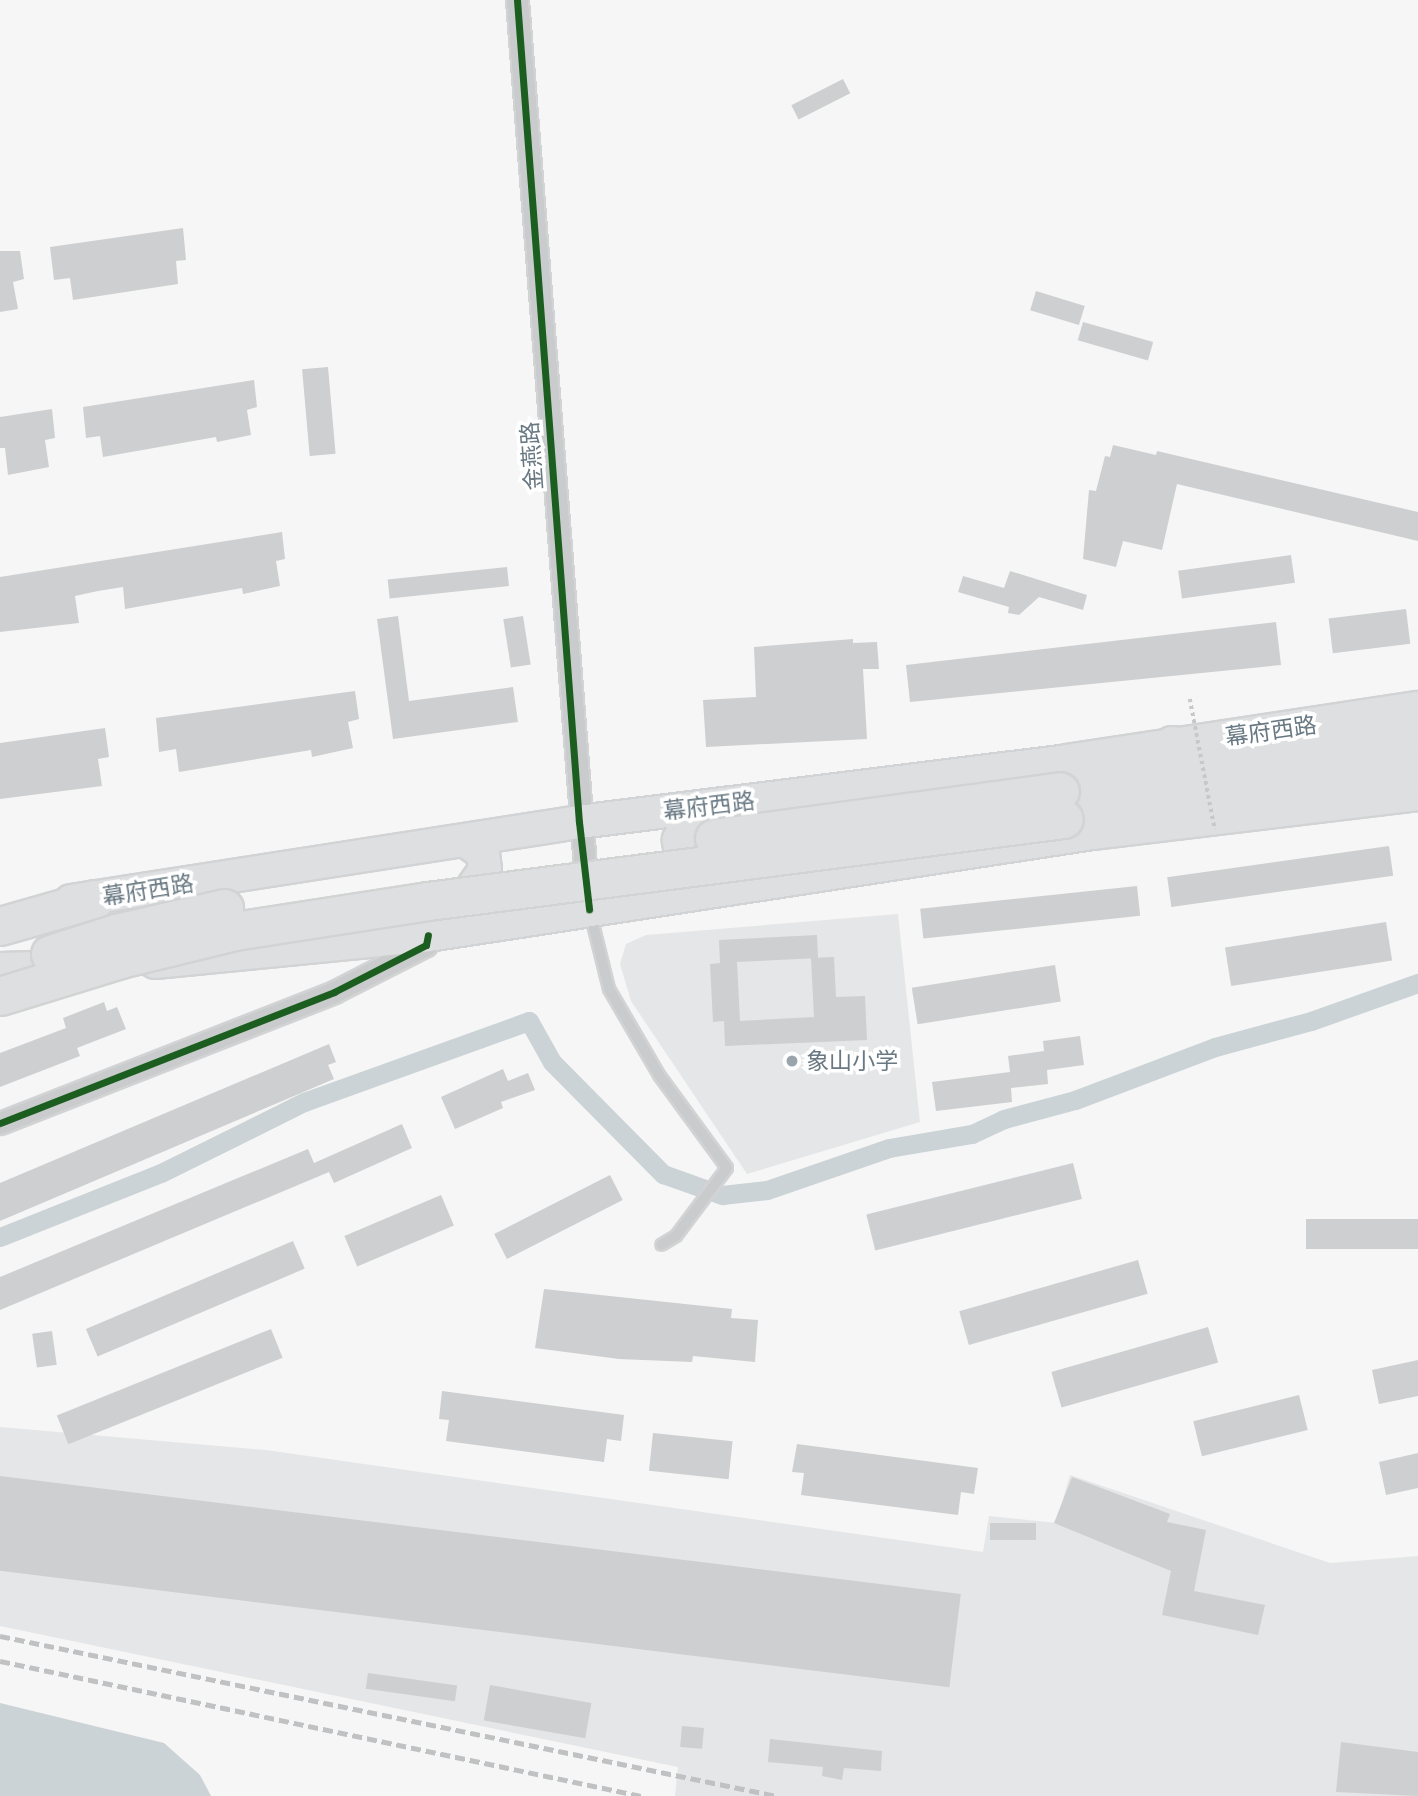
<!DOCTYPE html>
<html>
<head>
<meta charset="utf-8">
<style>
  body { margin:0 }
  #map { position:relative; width:1418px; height:1796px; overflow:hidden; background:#f6f6f6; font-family:Helvetica,"Noto Sans SC",sans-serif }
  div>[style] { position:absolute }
  .built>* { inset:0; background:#e5e6e7 }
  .water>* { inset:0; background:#cbd3d6 }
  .canal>* { height:19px; margin:-9.5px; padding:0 9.5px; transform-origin:9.5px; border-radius:9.5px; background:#cbd3d6 }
  .building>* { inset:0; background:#cecfd0; transform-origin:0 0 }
  .roads { filter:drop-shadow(2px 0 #d2d3d4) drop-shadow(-2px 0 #d2d3d4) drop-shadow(0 2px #d2d3d4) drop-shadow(0 -2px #d2d3d4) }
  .service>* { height:10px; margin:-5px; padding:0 5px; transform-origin:5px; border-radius:5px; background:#c9cbcc }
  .minor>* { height:21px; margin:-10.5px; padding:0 10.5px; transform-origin:10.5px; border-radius:10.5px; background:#c9cbcc }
  .secondary>* { height:32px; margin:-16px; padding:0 16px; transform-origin:16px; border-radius:16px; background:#dedfe0 }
  .trunk>* { height:37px; margin:-18.5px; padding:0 18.5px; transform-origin:18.5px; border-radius:18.5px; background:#dedfe0 }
  .rail>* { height:5px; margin-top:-2.5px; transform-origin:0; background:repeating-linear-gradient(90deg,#c0c1c2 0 10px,transparent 0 15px) }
  .path-bridge>* { height:3.5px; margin-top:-1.75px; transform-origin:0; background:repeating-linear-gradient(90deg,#c7c8c9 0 3.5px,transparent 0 7px) }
  .bridges { filter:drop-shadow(2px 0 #d2d3d3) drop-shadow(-2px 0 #d2d3d3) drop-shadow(0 2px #d2d3d3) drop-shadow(0 -2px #d2d3d3) }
  .trunk-bridge>* { height:37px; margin:-18.5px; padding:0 18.5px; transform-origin:18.5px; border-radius:18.5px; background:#dedfe0 }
  .cycleway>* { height:7px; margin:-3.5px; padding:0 3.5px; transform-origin:3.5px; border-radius:3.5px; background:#1b5e20 }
  .dots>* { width:19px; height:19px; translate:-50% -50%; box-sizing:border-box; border:4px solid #fff; border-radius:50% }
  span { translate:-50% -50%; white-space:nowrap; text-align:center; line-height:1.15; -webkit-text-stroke:7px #fff; paint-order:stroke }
  .street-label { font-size:23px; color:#697983 }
  .poi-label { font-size:23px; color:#697983 }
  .left { translate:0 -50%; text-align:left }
</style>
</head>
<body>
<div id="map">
  <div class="built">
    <i style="clip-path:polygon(898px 914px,920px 1122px,747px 1174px,631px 1001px,620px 964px,626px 944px,646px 935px)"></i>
    <i style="clip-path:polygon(0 1427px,266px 1450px,983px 1552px,989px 1516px,1056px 1523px,1070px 1475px,1330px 1563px,1418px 1556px,1418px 1796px,675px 1796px,678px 1767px,0 1626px)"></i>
  </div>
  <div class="water">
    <i style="clip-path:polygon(0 1703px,164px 1743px,200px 1775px,211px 1796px,0 1796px)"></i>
  </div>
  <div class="canal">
    <i style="left:0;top:1237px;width:173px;rotate:-21.7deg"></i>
    <i style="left:161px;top:1173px;width:160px;rotate:-26.4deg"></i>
    <i style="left:304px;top:1102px;width:239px;rotate:-19.8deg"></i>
    <i style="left:529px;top:1021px;width:47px;rotate:60.7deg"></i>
    <i style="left:552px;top:1062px;width:158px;rotate:45.3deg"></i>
    <i style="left:663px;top:1174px;width:63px;rotate:19.6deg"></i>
    <i style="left:722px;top:1195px;width:45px;rotate:-6.3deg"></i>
    <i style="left:767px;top:1190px;width:129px;rotate:-19deg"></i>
    <i style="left:889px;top:1148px;width:84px;rotate:-9.6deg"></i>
    <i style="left:972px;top:1134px;width:35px;rotate:-25deg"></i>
    <i style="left:1004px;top:1119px;width:73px;rotate:-15deg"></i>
    <i style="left:1075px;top:1100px;width:150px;rotate:-20.7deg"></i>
    <i style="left:1215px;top:1047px;width:99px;rotate:-15.2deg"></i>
    <i style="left:1311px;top:1021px;width:114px;rotate:-19.6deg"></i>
  </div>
  <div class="building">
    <i style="left:843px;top:79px;width:16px;height:58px;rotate:63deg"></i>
    <i style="clip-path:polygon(183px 228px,186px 260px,176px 261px,178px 284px,73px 300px,70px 278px,54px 280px,50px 247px)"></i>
    <i style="clip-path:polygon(0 251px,20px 251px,24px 279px,13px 282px,18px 309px,0 312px)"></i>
    <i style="left:1036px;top:291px;width:51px;height:20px;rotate:17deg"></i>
    <i style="left:1083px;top:322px;width:73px;height:19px;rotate:16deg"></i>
    <i style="left:328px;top:367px;width:87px;height:26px;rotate:85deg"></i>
    <i style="clip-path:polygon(254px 380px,257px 407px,247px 410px,251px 435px,217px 442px,216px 437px,103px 457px,100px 436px,86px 438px,83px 407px)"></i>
    <i style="clip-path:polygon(52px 409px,55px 438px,45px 440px,49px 467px,8px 475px,5px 448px,0 448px,0 417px)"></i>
    <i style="clip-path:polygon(1113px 445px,1156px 455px,1157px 451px,1418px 512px,1418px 541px,1177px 484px,1162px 550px,1123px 541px,1116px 567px,1083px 559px,1089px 490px,1096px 491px,1105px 456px,1110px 457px)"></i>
    <i style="clip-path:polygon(282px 532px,285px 559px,276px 561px,280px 586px,243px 594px,242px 588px,125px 609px,123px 587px,98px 591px,75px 596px,79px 623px,0 632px,0 577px)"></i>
    <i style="left:1291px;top:555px;width:28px;height:114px;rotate:82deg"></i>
    <i style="left:507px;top:567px;width:19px;height:120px;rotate:84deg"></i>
    <i style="clip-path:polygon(1010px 571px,1087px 595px,1083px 610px,1039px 597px,1019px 615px,1008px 613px,1009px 607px,958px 592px,963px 576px,1004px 588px)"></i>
    <i style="left:1406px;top:609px;width:35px;height:78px;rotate:83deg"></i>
    <i style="clip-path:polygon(398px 616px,409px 701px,513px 687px,518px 722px,393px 739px,377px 619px)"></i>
    <i style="left:523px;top:616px;width:49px;height:20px;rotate:81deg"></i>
    <i style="clip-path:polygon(1276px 622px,1281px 665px,910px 702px,906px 665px)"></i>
    <i style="clip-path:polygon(853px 639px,853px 643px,877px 642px,879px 669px,863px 669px,867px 739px,706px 747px,703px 700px,756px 697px,754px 647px)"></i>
    <i style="clip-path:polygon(355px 691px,359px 719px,348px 722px,353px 748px,312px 757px,311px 750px,179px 772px,176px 749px,159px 752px,156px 718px)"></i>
    <i style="clip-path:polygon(105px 728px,109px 757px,98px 759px,102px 786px,0 799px,0 743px)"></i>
    <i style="left:1389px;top:846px;width:30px;height:224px;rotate:82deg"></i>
    <i style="left:1137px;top:886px;width:30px;height:218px;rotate:84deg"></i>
    <i style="left:1386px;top:922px;width:39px;height:163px;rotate:81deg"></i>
    <i style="clip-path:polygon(817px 935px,818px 958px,737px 962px,740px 1021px,814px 1017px,811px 958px,834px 957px,836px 997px,865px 996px,867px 1040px,725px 1046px,724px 1021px,713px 1022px,710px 964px,720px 963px,719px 940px)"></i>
    <i style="left:1055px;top:965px;width:37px;height:145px;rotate:81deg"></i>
    <i style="clip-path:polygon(104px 1002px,107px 1011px,117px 1007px,126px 1029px,77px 1048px,80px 1056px,0 1087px,0 1053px,66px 1028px,63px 1018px)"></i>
    <i style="clip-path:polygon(1080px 1036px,1084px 1065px,1047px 1070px,1048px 1084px,1011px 1088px,1012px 1102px,936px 1111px,932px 1082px,1010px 1072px,1008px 1056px,1044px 1051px,1043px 1041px)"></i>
    <i style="clip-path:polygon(329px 1044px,336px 1062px,328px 1065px,334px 1079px,0 1221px,0 1183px)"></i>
    <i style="clip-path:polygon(503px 1069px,508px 1081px,528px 1073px,535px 1090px,501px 1102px,503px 1108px,455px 1129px,441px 1097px)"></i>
    <i style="clip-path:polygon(402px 1124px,412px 1148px,334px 1183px,329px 1172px,0 1310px,0 1277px,308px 1149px,314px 1163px)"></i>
    <i style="left:1073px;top:1163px;width:37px;height:213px;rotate:76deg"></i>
    <i style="left:610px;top:1175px;width:28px;height:130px;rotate:63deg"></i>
    <i style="left:441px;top:1195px;width:33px;height:105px;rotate:67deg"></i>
    <i style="left:1418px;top:1219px;width:30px;height:112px;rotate:90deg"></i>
    <i style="left:293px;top:1241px;width:30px;height:225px;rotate:67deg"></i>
    <i style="left:1138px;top:1260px;width:35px;height:186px;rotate:74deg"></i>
    <i style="clip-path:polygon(544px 1289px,732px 1309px,731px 1318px,758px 1320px,755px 1362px,693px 1356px,692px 1362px,619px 1359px,535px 1348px)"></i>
    <i style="left:1208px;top:1327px;width:37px;height:163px;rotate:74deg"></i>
    <i style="left:271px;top:1329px;width:31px;height:231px;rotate:68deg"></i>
    <i style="left:52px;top:1331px;width:34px;height:20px;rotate:82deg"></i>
    <i style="clip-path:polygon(1418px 1360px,1418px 1396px,1379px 1404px,1372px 1370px)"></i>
    <i style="clip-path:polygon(442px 1391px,624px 1415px,621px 1441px,607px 1439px,604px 1462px,446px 1441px,449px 1420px,439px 1419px)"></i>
    <i style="left:1299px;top:1395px;width:36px;height:109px;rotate:76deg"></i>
    <i style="left:653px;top:1433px;width:80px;height:38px;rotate:6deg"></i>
    <i style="clip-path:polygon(797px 1444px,978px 1468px,974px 1494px,961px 1492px,958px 1515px,801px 1495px,804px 1473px,792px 1472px)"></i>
    <i style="clip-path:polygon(1418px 1453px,1418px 1488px,1386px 1495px,1379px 1462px)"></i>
    <i style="left:0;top:1476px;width:968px;height:94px;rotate:7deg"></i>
    <i style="clip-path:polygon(1072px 1477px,1170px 1514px,1167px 1522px,1206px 1530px,1194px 1591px,1265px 1605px,1258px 1635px,1162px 1615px,1171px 1571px,1054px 1523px)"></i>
    <i style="left:990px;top:1523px;width:46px;height:17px"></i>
    <i style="left:368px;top:1673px;width:90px;height:16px;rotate:8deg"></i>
    <i style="left:490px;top:1685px;width:103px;height:36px;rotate:10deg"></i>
    <i style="left:682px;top:1726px;width:22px;height:21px;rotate:5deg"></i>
    <i style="clip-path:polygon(770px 1739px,882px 1751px,881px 1771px,844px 1768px,842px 1780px,822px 1776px,823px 1767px,768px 1762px)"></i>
    <i style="clip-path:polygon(1341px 1742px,1418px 1752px,1418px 1796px,1336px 1792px)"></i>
  </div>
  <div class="roads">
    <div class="service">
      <i style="left:590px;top:912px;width:79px;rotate:76.1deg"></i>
      <i style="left:609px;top:989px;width:99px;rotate:59.8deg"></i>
      <i style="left:659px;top:1075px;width:115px;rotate:53.8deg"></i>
      <i style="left:727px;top:1168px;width:85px;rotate:126.9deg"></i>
      <i style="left:676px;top:1236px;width:17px;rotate:149deg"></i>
    </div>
    <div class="minor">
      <i style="left:517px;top:0;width:894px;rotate:85.51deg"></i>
      <i style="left:0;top:1123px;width:359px;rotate:-21.4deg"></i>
      <i style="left:334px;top:992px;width:103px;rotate:-27.1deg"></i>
      <i style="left:426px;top:945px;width:10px;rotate:-79deg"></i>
    </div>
    <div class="secondary">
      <i style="left:695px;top:808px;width:36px;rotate:117deg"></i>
      <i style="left:679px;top:840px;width:17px;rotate:83deg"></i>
      <i style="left:681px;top:857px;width:23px;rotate:61deg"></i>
      <i style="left:692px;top:877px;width:13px;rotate:32deg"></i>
      <i style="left:465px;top:840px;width:22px;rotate:36deg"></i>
      <i style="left:483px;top:853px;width:17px;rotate:83deg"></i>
      <i style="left:485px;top:870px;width:21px;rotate:125deg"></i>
      <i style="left:71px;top:901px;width:514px;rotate:-8.84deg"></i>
      <i style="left:579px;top:822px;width:491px;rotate:-7.1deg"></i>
      <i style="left:1066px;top:761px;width:356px;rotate:-8.6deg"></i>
      <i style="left:155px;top:962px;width:274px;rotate:-5.6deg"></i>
      <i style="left:428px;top:935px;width:672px;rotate:-8.73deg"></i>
      <i style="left:1092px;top:833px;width:328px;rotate:-6.8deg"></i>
      <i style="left:0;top:969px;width:72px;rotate:-1.6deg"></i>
    </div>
    <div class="trunk">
      <i style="left:1172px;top:745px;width:60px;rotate:7.7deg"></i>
      <i style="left:1060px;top:791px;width:362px;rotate:-8.6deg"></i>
      <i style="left:1064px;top:819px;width:89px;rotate:-10.3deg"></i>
      <i style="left:1152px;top:803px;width:268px;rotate:-7.1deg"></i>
      <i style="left:0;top:926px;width:99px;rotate:-15.9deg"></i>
    </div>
  </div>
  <div class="rail">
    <i style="left:0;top:1636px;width:793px;rotate:11.64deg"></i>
    <i style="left:0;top:1661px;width:655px;rotate:11.89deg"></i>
  </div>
  <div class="path-bridge">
    <i style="left:1190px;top:699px;width:133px;rotate:79.2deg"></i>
  </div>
  <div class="bridges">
    <div class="trunk-bridge">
      <i style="left:714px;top:838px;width:349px;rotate:-7.7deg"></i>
      <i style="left:50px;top:954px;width:69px;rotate:-17.7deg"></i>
      <i style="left:116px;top:933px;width:111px;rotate:-13deg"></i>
      <i style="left:0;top:996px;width:126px;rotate:-17.1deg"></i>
      <i style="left:120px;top:959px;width:118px;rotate:-13.7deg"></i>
      <i style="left:235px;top:931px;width:195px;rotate:-8.8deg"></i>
      <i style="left:428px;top:901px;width:641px;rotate:-7.35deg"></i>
    </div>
  </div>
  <div class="cycleway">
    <i style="left:517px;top:0;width:824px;rotate:85.69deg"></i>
    <i style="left:579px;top:822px;width:88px;rotate:83.4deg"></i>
    <i style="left:0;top:1123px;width:359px;rotate:-21.4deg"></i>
    <i style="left:334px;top:992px;width:103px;rotate:-27.1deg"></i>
    <i style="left:426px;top:945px;width:10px;rotate:-79deg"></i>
  </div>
  <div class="dots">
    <i style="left:792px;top:1061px;background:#9aa5ab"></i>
  </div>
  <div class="street-label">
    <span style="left:532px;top:456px;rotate:-94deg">金燕路</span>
    <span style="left:1271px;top:731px;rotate:-8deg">幕府西路</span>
    <span style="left:709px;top:806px;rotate:-7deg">幕府西路</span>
    <span style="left:148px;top:890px;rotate:-9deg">幕府西路</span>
  </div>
  <div class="poi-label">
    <span class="left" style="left:806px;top:1061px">象山小学</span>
  </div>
</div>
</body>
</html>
